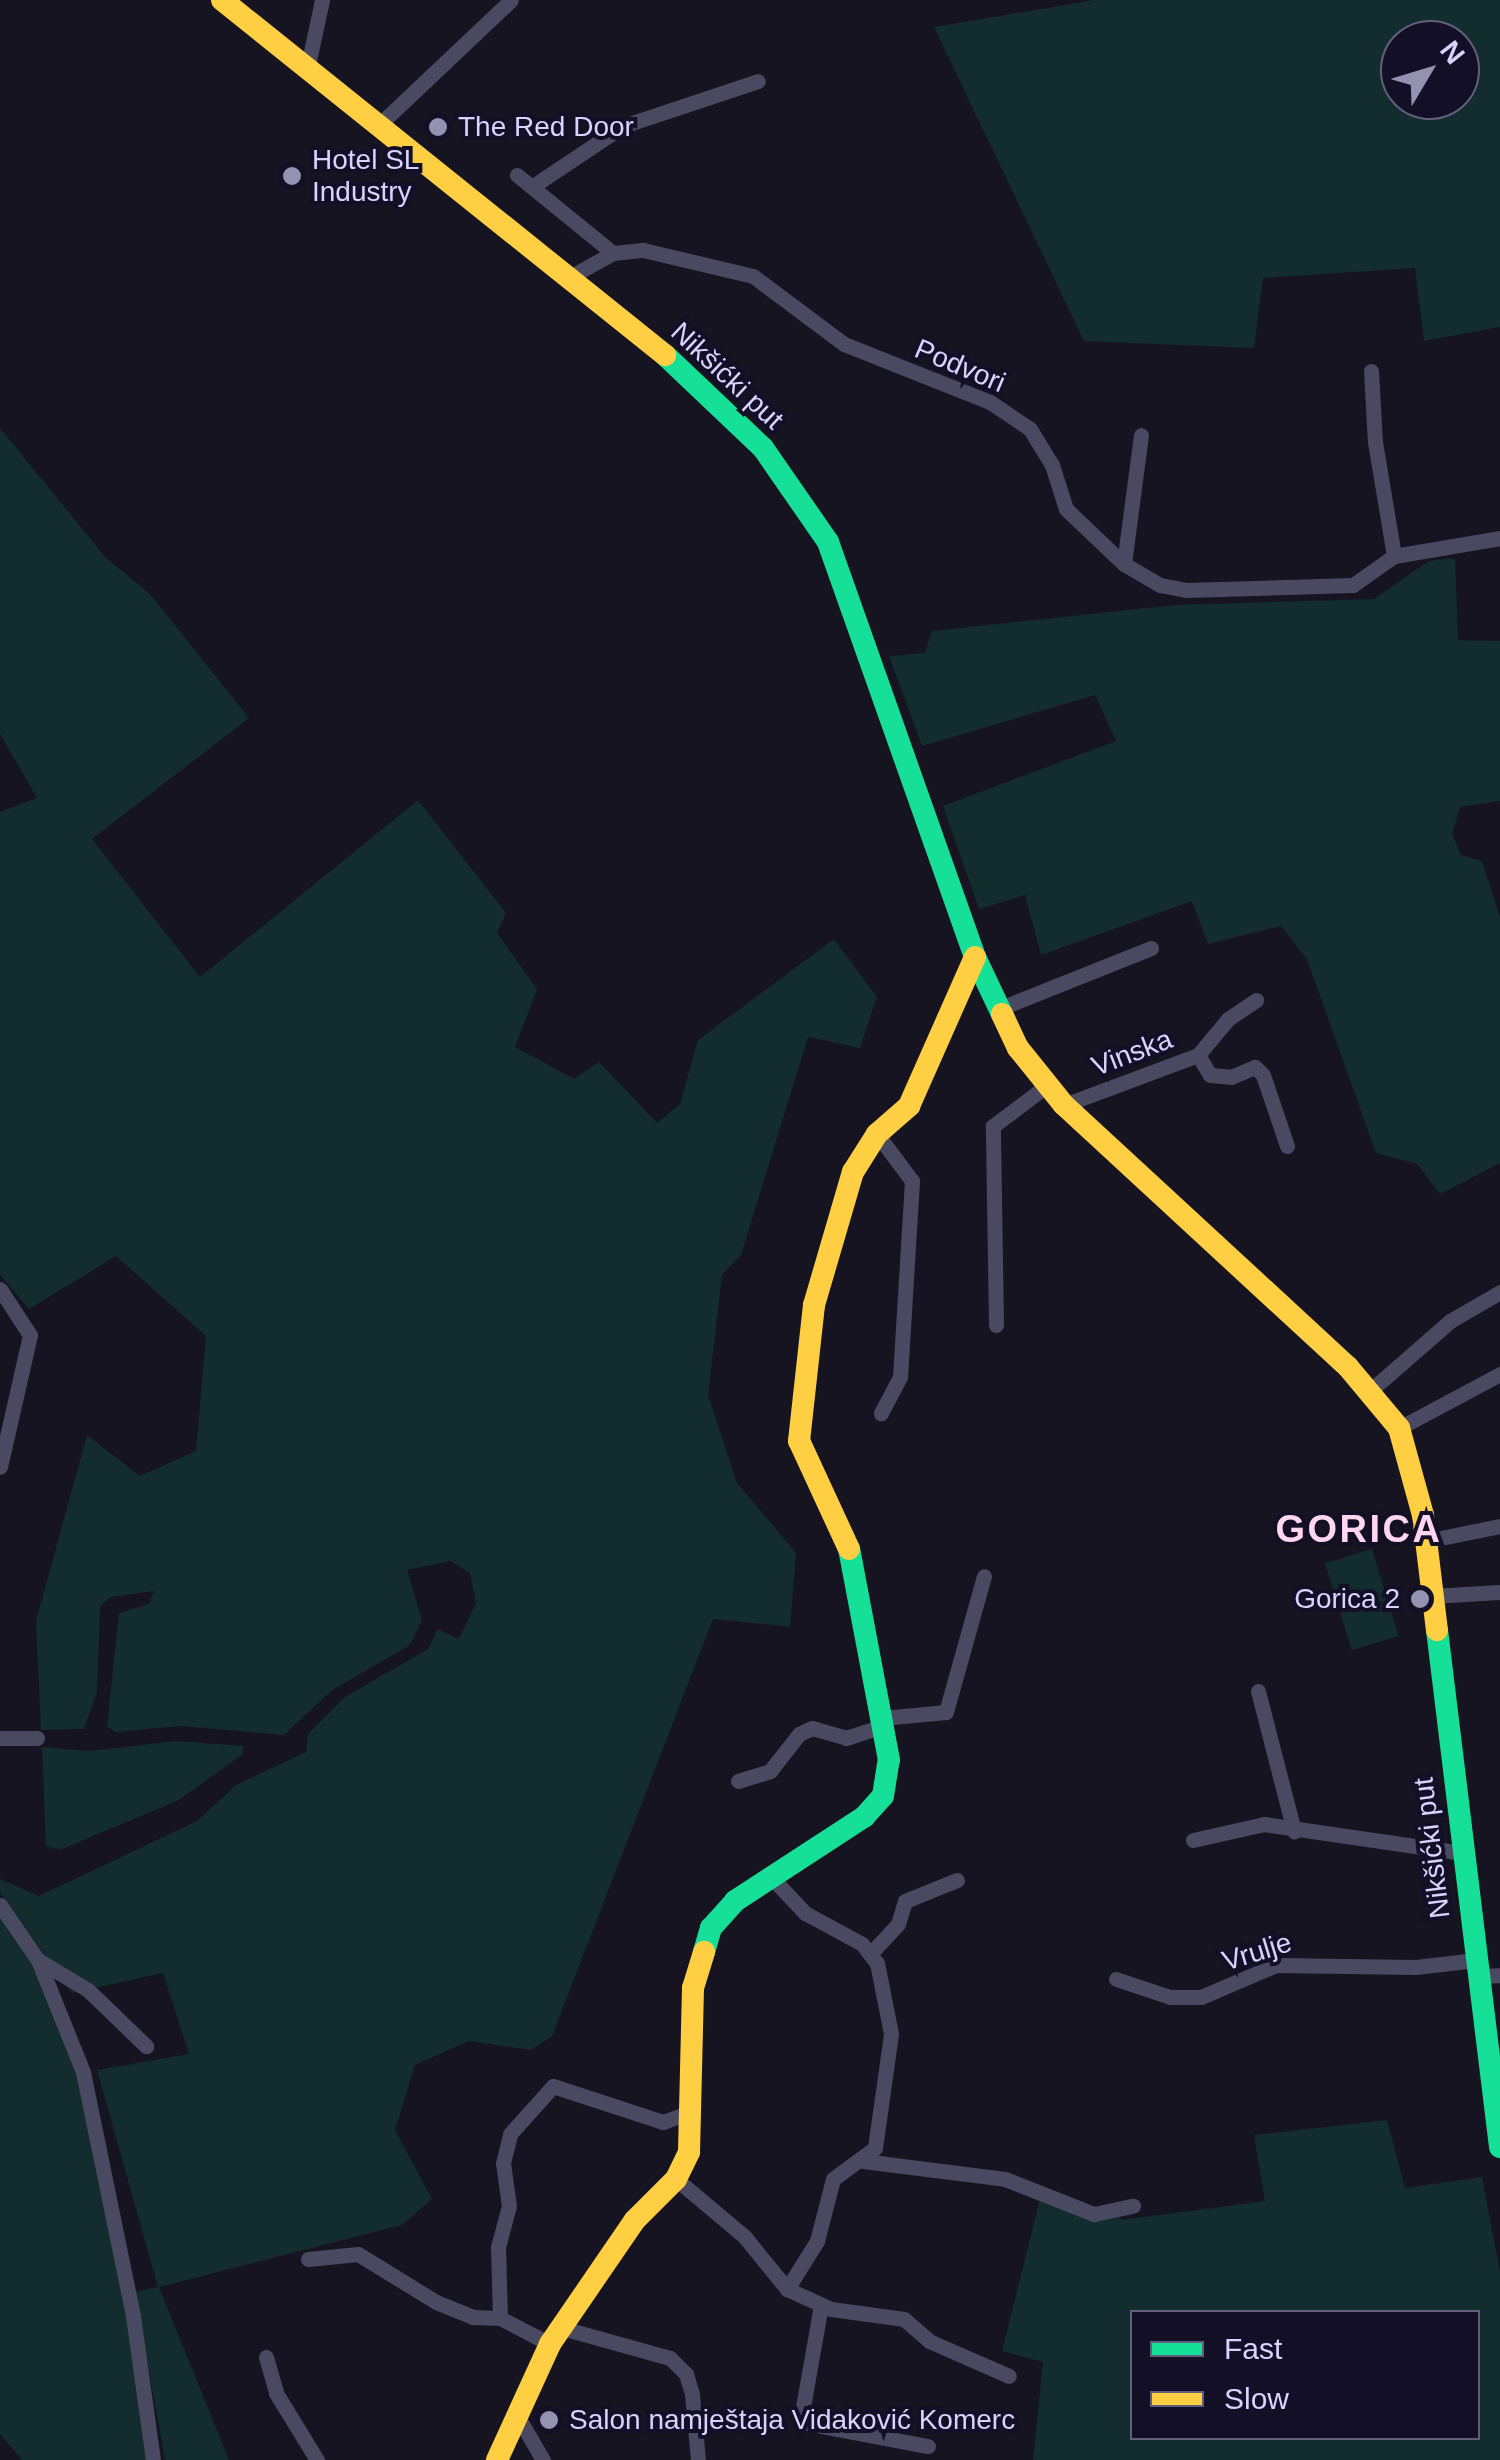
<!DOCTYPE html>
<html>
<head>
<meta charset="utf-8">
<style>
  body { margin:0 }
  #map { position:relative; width:1500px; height:2460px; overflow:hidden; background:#161421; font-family:Helvetica,sans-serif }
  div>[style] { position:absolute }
  .green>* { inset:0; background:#132c2d; transform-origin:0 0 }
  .street>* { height:15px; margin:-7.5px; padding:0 7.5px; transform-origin:7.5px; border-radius:7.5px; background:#4a4962 }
  .fast>* { height:22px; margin:-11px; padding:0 11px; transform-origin:11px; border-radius:11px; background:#16e098 }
  .slow>* { height:22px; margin:-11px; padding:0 11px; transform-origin:11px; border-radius:11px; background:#ffcf43 }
  .dots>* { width:28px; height:28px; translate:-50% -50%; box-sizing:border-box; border:5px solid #130f26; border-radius:50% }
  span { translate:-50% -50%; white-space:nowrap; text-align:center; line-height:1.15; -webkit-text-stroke:8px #130f26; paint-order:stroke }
  .poi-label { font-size:28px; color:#d9d4ff }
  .left { translate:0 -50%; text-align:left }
  .right { translate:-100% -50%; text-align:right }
  .street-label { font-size:28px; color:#d9d4ff }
  .district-label { font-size:38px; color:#ffd6f0; font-weight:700; letter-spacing:2.5px }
  .legend { position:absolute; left:1130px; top:2310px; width:350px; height:130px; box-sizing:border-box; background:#130f26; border:2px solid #625e7d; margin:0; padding:12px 18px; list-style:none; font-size:30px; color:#d9d4ff }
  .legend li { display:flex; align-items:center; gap:20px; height:50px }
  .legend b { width:50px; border:2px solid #625e7d }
  .north { position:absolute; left:1380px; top:20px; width:100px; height:100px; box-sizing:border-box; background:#130f26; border:2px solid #625e7d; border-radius:50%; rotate:52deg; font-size:28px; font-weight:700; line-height:40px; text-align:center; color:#d9d4ff }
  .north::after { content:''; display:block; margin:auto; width:35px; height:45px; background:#9591b1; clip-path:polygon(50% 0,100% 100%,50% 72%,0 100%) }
</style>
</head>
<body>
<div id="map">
  <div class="green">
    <i style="clip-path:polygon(evenodd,1094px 0,1500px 0,1500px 327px,1424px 341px,1415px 268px,1263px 278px,1254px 348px,1084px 341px,934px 27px,1094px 0,1400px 40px,1460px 40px,1460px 100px,1400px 100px,1400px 40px)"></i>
    <i style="clip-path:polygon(0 428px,106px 558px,150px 594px,249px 718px,92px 839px,200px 977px,418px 800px,506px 913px,497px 933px,537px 989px,515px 1047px,574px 1079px,599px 1062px,657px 1123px,680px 1104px,698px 1040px,834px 939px,877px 997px,860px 1048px,808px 1037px,741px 1255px,722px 1275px,708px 1395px,737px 1483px,796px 1553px,790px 1627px,713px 1619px,552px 2036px,531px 2050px,469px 2041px,415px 2065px,395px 2130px,432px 2199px,402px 2225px,159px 2287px,229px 2460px,165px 2460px,135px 2292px,158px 2287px,97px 2070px,189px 2054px,163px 1973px,72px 1993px,0 1893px,0 1879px,39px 1896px,197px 1821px,236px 1785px,306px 1752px,308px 1734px,345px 1697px,428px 1649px,438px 1629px,459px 1639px,476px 1603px,470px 1573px,451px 1561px,407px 1570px,422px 1620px,410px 1645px,331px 1691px,284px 1735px,181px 1726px,115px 1732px,107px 1726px,119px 1613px,149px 1604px,154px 1591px,111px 1597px,100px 1606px,97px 1692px,84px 1729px,41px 1730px,36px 1621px,87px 1435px,140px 1476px,196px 1451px,206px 1336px,116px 1256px,29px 1309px,0 1275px,0 812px,37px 798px,0 734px)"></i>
    <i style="clip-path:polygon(1455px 558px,1458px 640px,1500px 641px,1500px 801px,1460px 807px,1452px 834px,1461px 855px,1482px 861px,1500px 917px,1500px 1163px,1440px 1194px,1417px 1164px,1376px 1153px,1307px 959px,1281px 926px,1208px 944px,1192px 901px,1041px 955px,1025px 895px,979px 909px,943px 806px,1116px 741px,1095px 695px,922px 746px,889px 656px,925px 653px,932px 631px,1174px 605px,1374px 599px,1429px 561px)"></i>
    <i style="left:1372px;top:1549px;width:91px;height:49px;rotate:73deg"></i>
    <i style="clip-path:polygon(177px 1741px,243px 1746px,243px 1754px,179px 1800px,60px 1850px,46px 1846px,42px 1747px,89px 1751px)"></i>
    <i style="clip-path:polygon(0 1905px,38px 1960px,83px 2072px,153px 2460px,22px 2460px,0 2434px)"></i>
    <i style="clip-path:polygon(evenodd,1387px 2120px,1405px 2188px,1482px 2177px,1500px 2272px,1500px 2460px,1033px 2460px,1043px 2362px,1002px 2351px,1041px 2195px,1094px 2214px,1118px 2209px,1121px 2220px,1265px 2201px,1254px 2135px,1387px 2120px,1132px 2312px,1478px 2312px,1478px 2438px,1132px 2438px,1132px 2312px)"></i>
  </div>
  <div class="street">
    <i style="left:307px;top:70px;width:72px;rotate:-77.9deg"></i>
    <i style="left:380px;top:124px;width:180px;rotate:-43.4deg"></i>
    <i style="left:517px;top:175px;width:124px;rotate:39.1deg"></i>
    <i style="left:533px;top:186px;width:108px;rotate:-33.7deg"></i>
    <i style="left:623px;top:126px;width:142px;rotate:-18.4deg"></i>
    <i style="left:568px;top:278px;width:51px;rotate:-29.1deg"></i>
    <i style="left:613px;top:253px;width:30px;rotate:-6deg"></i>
    <i style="left:643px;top:250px;width:113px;rotate:13.3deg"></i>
    <i style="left:753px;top:276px;width:114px;rotate:36.8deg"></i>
    <i style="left:844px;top:344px;width:157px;rotate:21.7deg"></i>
    <i style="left:990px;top:402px;width:48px;rotate:34deg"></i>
    <i style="left:1030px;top:429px;width:42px;rotate:58.6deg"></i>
    <i style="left:1052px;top:465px;width:46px;rotate:72.3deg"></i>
    <i style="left:1066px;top:509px;width:80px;rotate:43.5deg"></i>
    <i style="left:1124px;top:564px;width:42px;rotate:30.3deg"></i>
    <i style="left:1160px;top:585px;width:26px;rotate:11deg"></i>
    <i style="left:1186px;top:590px;width:167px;rotate:-1.7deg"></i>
    <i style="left:1353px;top:585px;width:50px;rotate:-35.3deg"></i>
    <i style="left:1394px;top:556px;width:108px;rotate:-9.6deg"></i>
    <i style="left:1371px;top:371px;width:71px;rotate:86.8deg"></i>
    <i style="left:1375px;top:442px;width:116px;rotate:80.5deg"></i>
    <i style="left:1124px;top:564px;width:130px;rotate:-82.5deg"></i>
    <i style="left:996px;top:1010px;width:167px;rotate:-21.8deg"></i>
    <i style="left:1198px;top:1055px;width:23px;rotate:59deg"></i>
    <i style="left:1210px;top:1075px;width:21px;rotate:5deg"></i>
    <i style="left:1231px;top:1077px;width:26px;rotate:-23deg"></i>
    <i style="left:1255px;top:1067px;width:11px;rotate:45deg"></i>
    <i style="left:1263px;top:1075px;width:75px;rotate:71.3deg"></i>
    <i style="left:1064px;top:1105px;width:143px;rotate:-20.5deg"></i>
    <i style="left:1198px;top:1055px;width:47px;rotate:-50.2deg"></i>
    <i style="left:1228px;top:1019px;width:34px;rotate:-34deg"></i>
    <i style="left:877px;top:1134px;width:59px;rotate:53.3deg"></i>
    <i style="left:912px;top:1181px;width:196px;rotate:93.5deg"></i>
    <i style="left:900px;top:1377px;width:41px;rotate:117.8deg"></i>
    <i style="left:0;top:1289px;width:55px;rotate:56.9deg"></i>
    <i style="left:30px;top:1335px;width:135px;rotate:102.8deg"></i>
    <i style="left:996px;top:1325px;width:199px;rotate:-90.9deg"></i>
    <i style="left:993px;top:1126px;width:66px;rotate:-37deg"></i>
    <i style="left:1371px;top:1390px;width:105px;rotate:-41.1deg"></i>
    <i style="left:1450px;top:1321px;width:58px;rotate:-30.1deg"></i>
    <i style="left:1399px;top:1428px;width:115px;rotate:-28.1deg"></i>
    <i style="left:1426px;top:1541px;width:76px;rotate:-11.5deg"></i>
    <i style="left:1432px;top:1596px;width:68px;rotate:-3.4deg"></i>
    <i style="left:1258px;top:1691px;width:145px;rotate:75.6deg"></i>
    <i style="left:882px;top:1718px;width:64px;rotate:-5.4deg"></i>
    <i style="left:946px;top:1712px;width:141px;rotate:-74.4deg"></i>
    <i style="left:0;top:1738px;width:37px"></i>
    <i style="left:738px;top:1781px;width:34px;rotate:-17deg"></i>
    <i style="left:770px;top:1771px;width:47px;rotate:-51.9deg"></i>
    <i style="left:799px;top:1734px;width:14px;rotate:-25deg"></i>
    <i style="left:812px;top:1728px;width:35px;rotate:16deg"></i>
    <i style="left:846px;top:1738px;width:39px;rotate:-18deg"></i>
    <i style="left:1193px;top:1840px;width:73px;rotate:-12.7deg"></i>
    <i style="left:1264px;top:1824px;width:201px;rotate:8.3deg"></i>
    <i style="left:771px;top:1877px;width:50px;rotate:46.6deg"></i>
    <i style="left:805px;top:1913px;width:65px;rotate:28.5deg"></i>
    <i style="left:862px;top:1944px;width:24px;rotate:52deg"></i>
    <i style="left:877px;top:1963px;width:72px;rotate:78.8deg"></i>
    <i style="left:891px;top:2034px;width:115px;rotate:98deg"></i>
    <i style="left:875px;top:2148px;width:52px;rotate:143.6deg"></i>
    <i style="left:833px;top:2179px;width:64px;rotate:104.5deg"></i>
    <i style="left:817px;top:2241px;width:57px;rotate:122deg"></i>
    <i style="left:0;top:1905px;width:67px;rotate:55.4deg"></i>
    <i style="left:38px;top:1960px;width:121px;rotate:68.1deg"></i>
    <i style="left:83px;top:2072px;width:249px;rotate:78.4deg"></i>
    <i style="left:133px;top:2316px;width:145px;rotate:82.1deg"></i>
    <i style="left:870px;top:1954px;width:41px;rotate:-47deg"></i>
    <i style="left:898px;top:1924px;width:24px;rotate:-73deg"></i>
    <i style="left:905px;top:1901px;width:56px;rotate:-22deg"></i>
    <i style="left:38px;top:1960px;width:58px;rotate:31deg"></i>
    <i style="left:88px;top:1990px;width:81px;rotate:44deg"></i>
    <i style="left:1477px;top:1976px;width:23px;rotate:-2deg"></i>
    <i style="left:1116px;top:1979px;width:57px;rotate:18.4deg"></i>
    <i style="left:1170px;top:1997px;width:31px"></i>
    <i style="left:1201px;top:1997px;width:82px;rotate:-23.1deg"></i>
    <i style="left:1276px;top:1965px;width:140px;rotate:0.8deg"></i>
    <i style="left:1416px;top:1967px;width:60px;rotate:-6.7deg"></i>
    <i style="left:863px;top:2161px;width:143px;rotate:7.2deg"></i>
    <i style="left:1005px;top:2179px;width:96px;rotate:21.5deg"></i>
    <i style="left:1094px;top:2214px;width:40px;rotate:-12deg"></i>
    <i style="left:676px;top:2179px;width:89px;rotate:40deg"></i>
    <i style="left:744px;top:2236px;width:68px;rotate:50.9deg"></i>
    <i style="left:787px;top:2289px;width:48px;rotate:24.4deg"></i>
    <i style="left:831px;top:2309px;width:74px;rotate:7.8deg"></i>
    <i style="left:904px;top:2319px;width:33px;rotate:41deg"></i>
    <i style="left:929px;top:2341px;width:87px;rotate:23.6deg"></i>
    <i style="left:308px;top:2259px;width:50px;rotate:-5.7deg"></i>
    <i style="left:358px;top:2254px;width:92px;rotate:31.6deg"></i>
    <i style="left:436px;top:2302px;width:40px;rotate:22deg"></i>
    <i style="left:473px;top:2317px;width:27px;rotate:2deg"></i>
    <i style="left:821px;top:2305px;width:104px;rotate:100deg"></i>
    <i style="left:803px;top:2407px;width:18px;rotate:68deg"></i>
    <i style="left:810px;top:2424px;width:120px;rotate:10.6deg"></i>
    <i style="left:562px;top:2328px;width:112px;rotate:15.5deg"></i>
    <i style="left:670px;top:2358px;width:23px;rotate:45deg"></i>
    <i style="left:686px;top:2374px;width:21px;rotate:73deg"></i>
    <i style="left:692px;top:2394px;width:66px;rotate:84.8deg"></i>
    <i style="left:550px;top:2344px;width:56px;rotate:-152.5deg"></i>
    <i style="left:500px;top:2318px;width:71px;rotate:-91.6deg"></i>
    <i style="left:498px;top:2247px;width:42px;rotate:-75deg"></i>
    <i style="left:509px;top:2206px;width:43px;rotate:-97.9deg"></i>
    <i style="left:503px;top:2163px;width:30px;rotate:-76deg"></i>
    <i style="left:510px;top:2134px;width:64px;rotate:-48.1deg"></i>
    <i style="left:553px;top:2086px;width:116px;rotate:18.1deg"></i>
    <i style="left:663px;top:2122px;width:32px;rotate:-20deg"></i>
    <i style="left:266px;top:2357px;width:37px;rotate:74deg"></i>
    <i style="left:276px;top:2393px;width:79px;rotate:58.5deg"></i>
    <i style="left:518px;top:2417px;width:50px;rotate:59.8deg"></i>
  </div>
  <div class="fast">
    <i style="left:665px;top:355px;width:135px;rotate:43.5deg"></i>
    <i style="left:763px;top:448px;width:114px;rotate:55.3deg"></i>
    <i style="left:828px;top:542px;width:440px;rotate:70.5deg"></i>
    <i style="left:975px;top:957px;width:63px;rotate:64.7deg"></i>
    <i style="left:1437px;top:1630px;width:521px;rotate:83.05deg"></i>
    <i style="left:704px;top:1952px;width:25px;rotate:-74deg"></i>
    <i style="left:711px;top:1928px;width:36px;rotate:-48deg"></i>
    <i style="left:735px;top:1901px;width:154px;rotate:-33.1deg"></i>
    <i style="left:864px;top:1817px;width:28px;rotate:-48deg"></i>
    <i style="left:883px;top:1796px;width:36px;rotate:-81deg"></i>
    <i style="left:889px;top:1760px;width:215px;rotate:-100.7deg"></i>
  </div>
  <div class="slow">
    <i style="left:222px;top:0;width:568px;rotate:38.71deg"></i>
    <i style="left:1002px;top:1014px;width:38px;rotate:65deg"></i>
    <i style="left:1018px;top:1048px;width:73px;rotate:51.1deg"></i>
    <i style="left:1064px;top:1105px;width:386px;rotate:42.7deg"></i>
    <i style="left:1348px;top:1367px;width:80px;rotate:50.1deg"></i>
    <i style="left:1399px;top:1428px;width:90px;rotate:74.6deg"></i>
    <i style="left:1423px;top:1515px;width:116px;rotate:83.1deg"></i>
    <i style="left:849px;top:1549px;width:119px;rotate:-114.8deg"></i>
    <i style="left:799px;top:1441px;width:137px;rotate:-83.7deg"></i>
    <i style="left:814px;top:1305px;width:139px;rotate:-73.7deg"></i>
    <i style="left:853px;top:1172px;width:45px;rotate:-57.7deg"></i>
    <i style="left:877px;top:1134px;width:43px;rotate:-41.2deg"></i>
    <i style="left:909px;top:1106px;width:163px;rotate:-66.1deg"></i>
    <i style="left:497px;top:2460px;width:128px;rotate:-65.4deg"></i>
    <i style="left:550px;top:2344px;width:150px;rotate:-55.6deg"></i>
    <i style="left:635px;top:2220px;width:58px;rotate:-45deg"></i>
    <i style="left:676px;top:2179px;width:30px;rotate:-64deg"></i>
    <i style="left:689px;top:2152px;width:164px;rotate:-88.6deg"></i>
    <i style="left:693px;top:1988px;width:38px;rotate:-73deg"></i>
  </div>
  <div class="dots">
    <i style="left:438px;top:127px;background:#9591b1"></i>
    <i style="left:292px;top:176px;background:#9591b1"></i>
    <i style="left:1420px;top:1599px;background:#9591b1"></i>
    <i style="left:549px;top:2420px;background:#9591b1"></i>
  </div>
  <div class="poi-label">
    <span class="left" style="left:458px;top:127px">The Red Door</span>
    <span class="left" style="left:312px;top:176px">Hotel SL<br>Industry</span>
    <span class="right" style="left:1400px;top:1599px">Gorica 2</span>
    <span class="left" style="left:569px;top:2420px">Salon namještaja Vidaković Komerc</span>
  </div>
  <div class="street-label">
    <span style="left:960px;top:366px;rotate:23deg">Podvori</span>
    <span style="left:727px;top:376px;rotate:43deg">Nikšićki put</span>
    <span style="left:1132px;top:1053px;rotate:-21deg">Vinska</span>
    <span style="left:1432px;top:1848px;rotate:-97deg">Nikšićki put</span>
    <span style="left:1257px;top:1952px;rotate:-17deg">Vrulje</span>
  </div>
  <div class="district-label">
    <span style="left:1359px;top:1530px">GORICA</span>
  </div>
  <ul class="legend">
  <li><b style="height:12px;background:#16e098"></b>Fast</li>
  <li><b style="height:12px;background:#ffcf43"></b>Slow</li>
  </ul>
  <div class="north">N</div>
</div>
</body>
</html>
